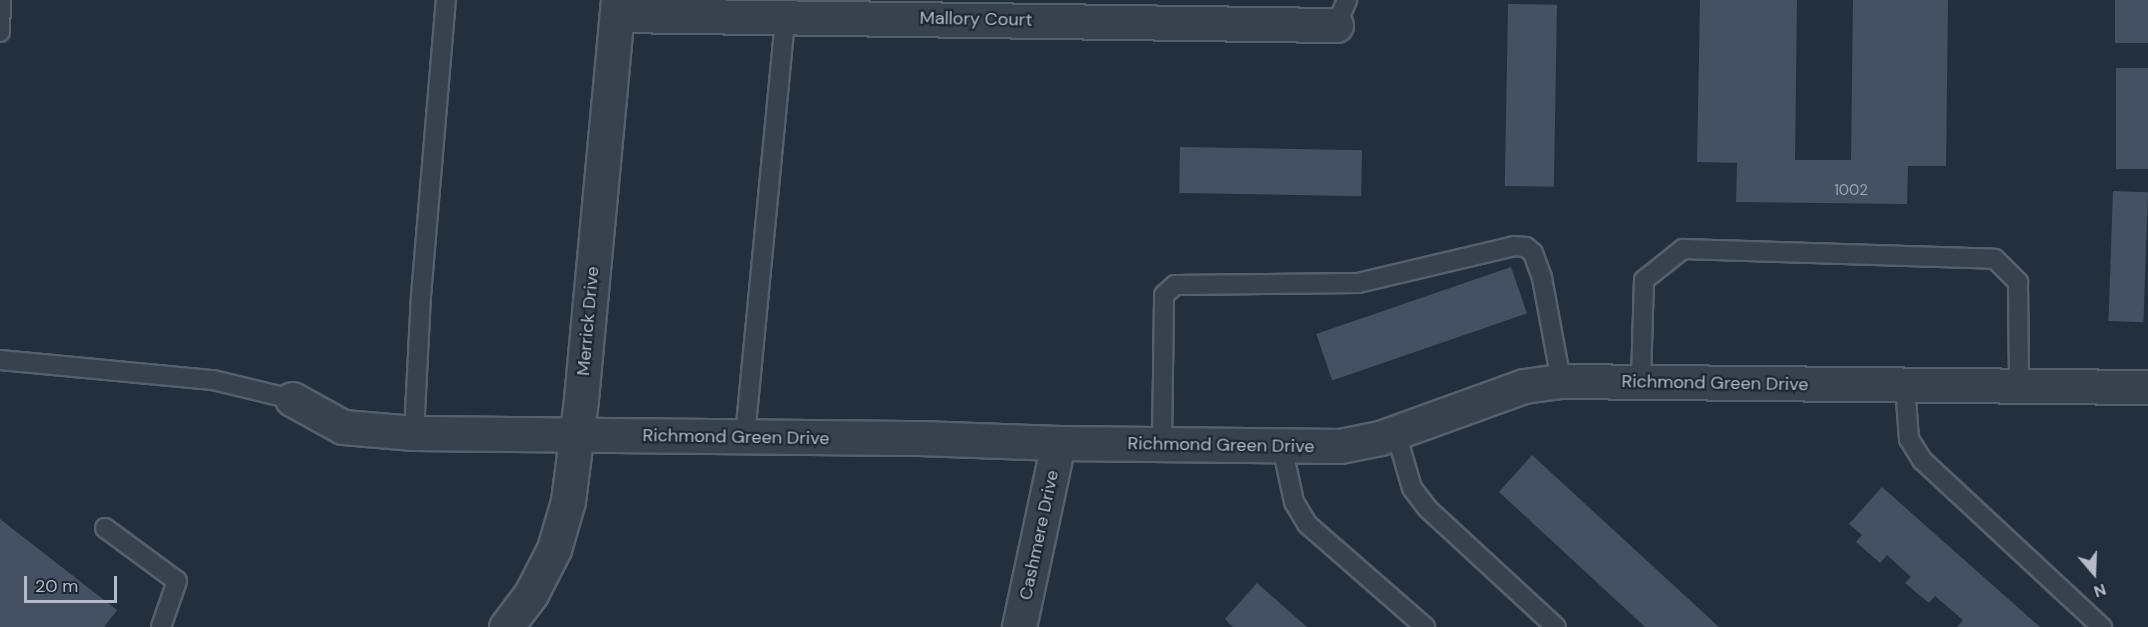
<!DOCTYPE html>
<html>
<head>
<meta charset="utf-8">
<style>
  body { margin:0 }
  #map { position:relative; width:2148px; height:627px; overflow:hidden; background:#242f3e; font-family:"DM Sans",sans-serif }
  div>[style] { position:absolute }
  .building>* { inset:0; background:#455162; transform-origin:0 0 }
  .roads { filter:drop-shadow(2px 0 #565f6c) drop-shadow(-2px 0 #565f6c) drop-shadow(0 2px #565f6c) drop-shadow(0 -2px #565f6c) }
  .lane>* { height:18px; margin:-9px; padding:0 9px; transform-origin:9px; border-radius:9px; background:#38414e }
  .street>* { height:33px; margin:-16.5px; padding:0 16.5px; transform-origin:16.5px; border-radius:16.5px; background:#38414e }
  span { translate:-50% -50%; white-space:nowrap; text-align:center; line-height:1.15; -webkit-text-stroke:4.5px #1d2633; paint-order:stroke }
  .number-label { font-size:15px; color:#98a1af }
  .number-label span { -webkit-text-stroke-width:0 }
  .street-label { font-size:18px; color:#b4bcc9 }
  .north { position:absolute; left:2064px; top:543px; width:60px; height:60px; -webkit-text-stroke:4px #1d2633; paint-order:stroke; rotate:161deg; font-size:16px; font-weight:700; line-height:24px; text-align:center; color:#b4bcc9 }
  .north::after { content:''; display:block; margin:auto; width:21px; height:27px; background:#b4bcc9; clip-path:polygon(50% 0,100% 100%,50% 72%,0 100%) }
  .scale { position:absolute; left:24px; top:576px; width:93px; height:27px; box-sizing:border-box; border:3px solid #b4bcc9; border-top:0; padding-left:8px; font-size:18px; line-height:21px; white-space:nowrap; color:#b4bcc9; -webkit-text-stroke:4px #1d2633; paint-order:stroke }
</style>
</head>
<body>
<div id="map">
  <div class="building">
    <i style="clip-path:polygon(1700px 0,1797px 0,1795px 160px,1851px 160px,1853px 0,1948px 0,1946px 166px,1908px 166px,1907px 204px,1736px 202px,1737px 163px,1697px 162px)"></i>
    <i style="left:2115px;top:0;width:33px;height:43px"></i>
    <i style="left:1508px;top:4px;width:49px;height:182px;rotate:1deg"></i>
    <i style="left:2116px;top:68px;width:32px;height:101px"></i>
    <i style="left:1180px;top:147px;width:182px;height:46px;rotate:1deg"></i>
    <i style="left:2113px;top:191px;width:35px;height:130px;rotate:2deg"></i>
    <i style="left:1511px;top:267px;width:49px;height:206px;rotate:71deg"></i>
    <i style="clip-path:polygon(1532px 455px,1719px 627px,1645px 627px,1499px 492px)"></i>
    <i style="clip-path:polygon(1882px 487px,2040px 627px,1957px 627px,1963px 620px,1935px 596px,1929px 603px,1905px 583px,1911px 577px,1887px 555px,1880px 563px,1856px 542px,1862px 535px,1849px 524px)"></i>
    <i style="clip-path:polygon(0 519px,117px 610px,104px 627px,0 627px)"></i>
    <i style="clip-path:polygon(1257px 583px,1307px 627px,1233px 627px,1225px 619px)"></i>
  </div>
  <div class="roads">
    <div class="lane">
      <i style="left:1336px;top:25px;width:27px;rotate:-66deg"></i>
      <i style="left:0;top:32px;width:32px;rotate:-88deg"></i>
      <i style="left:0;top:360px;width:214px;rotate:5.4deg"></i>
      <i style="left:213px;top:380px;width:81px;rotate:13.5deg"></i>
      <i style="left:1641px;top:380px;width:100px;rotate:-88.3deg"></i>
      <i style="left:1644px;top:280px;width:50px;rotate:-38.5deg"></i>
      <i style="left:1683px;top:249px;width:312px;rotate:1.8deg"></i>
      <i style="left:1995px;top:259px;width:33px;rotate:45deg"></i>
      <i style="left:2018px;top:282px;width:104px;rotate:89.4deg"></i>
      <i style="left:1905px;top:386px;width:53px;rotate:85.7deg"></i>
      <i style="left:1909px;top:439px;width:25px;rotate:58deg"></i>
      <i style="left:1922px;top:460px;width:246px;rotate:42.9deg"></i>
      <i style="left:414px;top:433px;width:137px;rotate:-87.1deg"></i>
      <i style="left:421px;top:296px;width:297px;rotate:-85.2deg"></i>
      <i style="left:1396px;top:433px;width:57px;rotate:73.8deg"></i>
      <i style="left:1412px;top:488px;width:26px;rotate:53deg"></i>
      <i style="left:1428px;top:509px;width:174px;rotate:42.7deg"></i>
      <i style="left:745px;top:436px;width:420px;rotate:-84.5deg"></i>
      <i style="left:1162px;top:444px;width:149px;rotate:-89.2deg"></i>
      <i style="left:1164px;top:295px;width:15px;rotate:-42deg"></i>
      <i style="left:1175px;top:285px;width:183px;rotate:-0.6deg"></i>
      <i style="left:1358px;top:283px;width:160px;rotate:-13.3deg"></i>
      <i style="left:1514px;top:246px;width:12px;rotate:5deg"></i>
      <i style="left:1526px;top:247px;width:9px;rotate:41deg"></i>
      <i style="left:1533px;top:253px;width:27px;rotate:70deg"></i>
      <i style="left:1542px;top:278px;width:105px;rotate:79.5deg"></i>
      <i style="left:1282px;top:446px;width:57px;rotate:77.9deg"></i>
      <i style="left:1294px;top:502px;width:26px;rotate:59deg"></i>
      <i style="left:1307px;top:524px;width:157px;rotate:41.1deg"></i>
      <i style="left:105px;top:528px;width:89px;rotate:36.4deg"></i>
      <i style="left:177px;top:581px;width:49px;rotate:109.2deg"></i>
    </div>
    <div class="street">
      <i style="left:617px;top:15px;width:719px;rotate:0.8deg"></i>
      <i style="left:292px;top:399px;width:58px;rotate:28.8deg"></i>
      <i style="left:343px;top:427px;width:71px;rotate:4.8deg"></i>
      <i style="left:414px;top:433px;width:505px;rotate:0.57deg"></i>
      <i style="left:919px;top:438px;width:139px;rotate:2.1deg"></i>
      <i style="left:1058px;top:443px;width:282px;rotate:0.6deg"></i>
      <i style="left:1340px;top:446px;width:41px;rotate:-11.3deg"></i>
      <i style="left:1380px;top:438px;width:153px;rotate:-19.9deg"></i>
      <i style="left:1524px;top:386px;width:37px;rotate:-8deg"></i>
      <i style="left:1561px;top:381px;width:587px;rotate:0.59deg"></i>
      <i style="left:506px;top:627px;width:41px;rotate:-52.9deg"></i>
      <i style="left:531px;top:594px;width:51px;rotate:-62.9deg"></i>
      <i style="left:554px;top:549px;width:50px;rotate:-73.7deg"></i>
      <i style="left:568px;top:501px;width:103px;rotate:-82.7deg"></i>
      <i style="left:581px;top:399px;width:401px;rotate:-84.7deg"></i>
      <i style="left:1019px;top:627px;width:188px;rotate:-78deg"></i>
    </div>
  </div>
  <div class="number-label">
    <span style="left:1851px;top:191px">1002</span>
  </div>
  <div class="street-label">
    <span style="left:976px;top:19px;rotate:1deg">Mallory Court</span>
    <span style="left:588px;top:321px;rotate:-85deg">Merrick Drive</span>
    <span style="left:1715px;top:383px;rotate:1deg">Richmond Green Drive</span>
    <span style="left:736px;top:437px;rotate:1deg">Richmond Green Drive</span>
    <span style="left:1221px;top:445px;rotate:1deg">Richmond Green Drive</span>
    <span style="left:1039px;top:535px;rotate:-78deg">Cashmere Drive</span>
  </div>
  <div class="north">N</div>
  <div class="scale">20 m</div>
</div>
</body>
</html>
